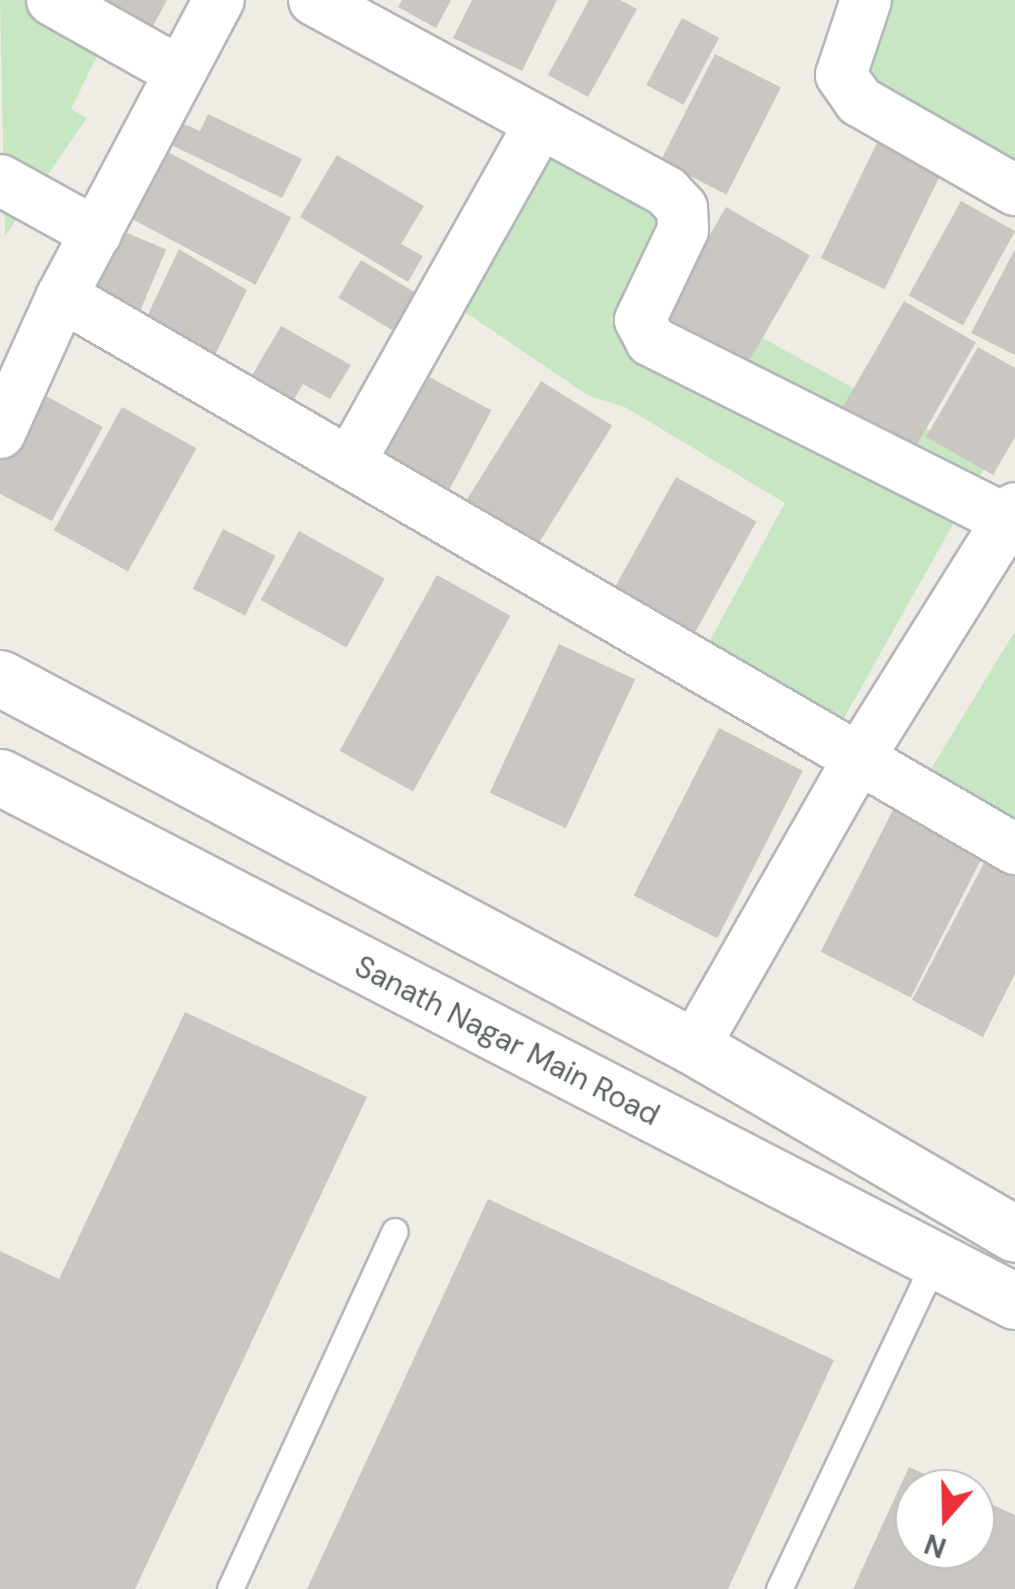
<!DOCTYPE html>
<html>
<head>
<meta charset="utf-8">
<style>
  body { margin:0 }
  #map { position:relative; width:1015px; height:1589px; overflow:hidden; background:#efece5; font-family:"DM Sans",sans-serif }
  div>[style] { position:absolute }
  .green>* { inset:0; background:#c6e7c2 }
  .building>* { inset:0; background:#cac7c2; transform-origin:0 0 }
  .roads { filter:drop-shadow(2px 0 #b3b6ba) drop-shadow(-2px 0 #b3b6ba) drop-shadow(0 2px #b3b6ba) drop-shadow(0 -2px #b3b6ba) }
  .service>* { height:25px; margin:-12.5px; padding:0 12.5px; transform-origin:12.5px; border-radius:12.5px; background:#fff }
  .minor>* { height:50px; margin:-25px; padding:0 25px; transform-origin:25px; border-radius:25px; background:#fff }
  .tertiary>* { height:55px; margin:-27.5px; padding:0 27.5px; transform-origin:27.5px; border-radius:27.5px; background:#fff }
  span { translate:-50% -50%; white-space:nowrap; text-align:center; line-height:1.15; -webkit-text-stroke:8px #fff; paint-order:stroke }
  .street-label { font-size:30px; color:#5d6266 }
  .north { position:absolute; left:895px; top:1469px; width:100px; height:100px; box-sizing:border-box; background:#fff; border:2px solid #bec0c2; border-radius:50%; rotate:200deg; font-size:28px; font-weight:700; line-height:40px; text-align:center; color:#5d6266 }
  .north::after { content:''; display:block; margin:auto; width:35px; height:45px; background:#ea3139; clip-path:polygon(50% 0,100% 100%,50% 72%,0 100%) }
</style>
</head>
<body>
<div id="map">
  <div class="green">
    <i style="clip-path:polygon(0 0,38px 0,106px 38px,71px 109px,87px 118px,5px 236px)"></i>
    <i style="clip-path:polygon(880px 0,1015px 0,1015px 171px,866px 86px)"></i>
    <i style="clip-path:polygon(541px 137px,671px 214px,650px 276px,988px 462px,844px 718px,708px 644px,785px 503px,625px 407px,589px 396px,453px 304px)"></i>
    <i style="clip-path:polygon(1015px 631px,1015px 831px,923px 782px)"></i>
  </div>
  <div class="building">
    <i style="clip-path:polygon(70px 0,167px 0,145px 41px)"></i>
    <i style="clip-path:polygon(402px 0,451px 0,436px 28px,398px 7px)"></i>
    <i style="clip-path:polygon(472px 0,557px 0,522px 71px,453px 38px)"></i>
    <i style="clip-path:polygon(589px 0,620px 0,637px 9px,588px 97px,548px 75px)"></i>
    <i style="left:682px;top:18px;width:42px;height:76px;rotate:28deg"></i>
    <i style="left:715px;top:54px;width:74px;height:120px;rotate:27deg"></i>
    <i style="clip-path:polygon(208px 114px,302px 159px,282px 198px,167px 143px,177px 121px,200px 131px)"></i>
    <i style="left:877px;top:143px;width:71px;height:128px;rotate:26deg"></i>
    <i style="left:164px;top:150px;width:144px;height:76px;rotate:28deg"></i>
    <i style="clip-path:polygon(337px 155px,424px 206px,401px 244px,423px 256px,408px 282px,300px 217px)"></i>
    <i style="left:961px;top:201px;width:62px;height:108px;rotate:29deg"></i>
    <i style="left:726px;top:207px;width:97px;height:127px;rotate:30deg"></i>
    <i style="left:111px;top:226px;width:60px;height:77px;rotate:23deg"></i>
    <i style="clip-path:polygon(179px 249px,247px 290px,210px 365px,143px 325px)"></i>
    <i style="clip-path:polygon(1015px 249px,1015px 355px,971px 333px)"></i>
    <i style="left:361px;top:260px;width:64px;height:44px;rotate:31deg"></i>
    <i style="left:904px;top:301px;width:83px;height:123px;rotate:30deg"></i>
    <i style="clip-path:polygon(281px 326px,351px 365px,330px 399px,303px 384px,289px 408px,247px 384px)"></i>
    <i style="clip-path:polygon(978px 347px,1015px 368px,1015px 437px,993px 475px,926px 437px)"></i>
    <i style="left:412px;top:368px;width:90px;height:102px;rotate:28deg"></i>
    <i style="left:541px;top:381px;width:84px;height:148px;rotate:32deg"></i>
    <i style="clip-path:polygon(35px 390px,103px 427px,52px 521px,0 494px,0 457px)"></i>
    <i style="left:122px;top:407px;width:85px;height:141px;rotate:29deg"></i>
    <i style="left:676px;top:477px;width:92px;height:134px;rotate:29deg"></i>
    <i style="left:223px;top:529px;width:59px;height:67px;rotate:27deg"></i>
    <i style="left:299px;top:531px;width:98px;height:79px;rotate:29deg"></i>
    <i style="left:437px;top:575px;width:84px;height:201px;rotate:29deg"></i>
    <i style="left:559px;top:644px;width:84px;height:164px;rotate:25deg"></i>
    <i style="left:719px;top:728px;width:94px;height:188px;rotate:27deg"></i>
    <i style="left:897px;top:802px;width:101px;height:168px;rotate:27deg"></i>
    <i style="clip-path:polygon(985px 861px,1015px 877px,1015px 974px,983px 1037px,912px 1000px)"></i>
    <i style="clip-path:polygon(185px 1012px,367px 1097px,135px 1589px,0 1589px,0 1251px,59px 1279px)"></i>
    <i style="clip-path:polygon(488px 1199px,834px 1360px,728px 1589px,307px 1589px)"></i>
    <i style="clip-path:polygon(909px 1467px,958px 1489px,915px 1489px,915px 1549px,975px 1549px,975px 1497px,1015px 1515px,1015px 1589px,853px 1589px)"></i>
  </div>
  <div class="roads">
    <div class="service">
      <i style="left:230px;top:1589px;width:394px;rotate:-65.3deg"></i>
      <i style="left:779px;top:1589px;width:364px;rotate:-64.6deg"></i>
    </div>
    <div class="minor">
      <i style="left:52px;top:0;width:147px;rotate:29.4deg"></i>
      <i style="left:314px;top:0;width:402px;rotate:28.5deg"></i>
      <i style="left:667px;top:192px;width:22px;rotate:47deg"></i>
      <i style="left:682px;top:208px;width:22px;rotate:87deg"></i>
      <i style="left:683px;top:230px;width:100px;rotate:115.5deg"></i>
      <i style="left:640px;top:320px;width:24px;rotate:62deg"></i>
      <i style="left:651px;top:341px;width:407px;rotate:26.7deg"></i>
      <i style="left:866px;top:0;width:79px;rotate:108.4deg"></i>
      <i style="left:841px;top:75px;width:32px;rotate:55deg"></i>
      <i style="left:859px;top:101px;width:180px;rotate:29.7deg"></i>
      <i style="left:0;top:180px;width:110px;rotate:28.9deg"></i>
      <i style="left:62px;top:296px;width:1102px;rotate:30.13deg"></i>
      <i style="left:0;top:433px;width:150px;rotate:-65.7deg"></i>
      <i style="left:62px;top:296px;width:335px;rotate:-62.1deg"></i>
      <i style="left:350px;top:462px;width:389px;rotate:-60.7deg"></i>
      <i style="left:694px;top:1047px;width:329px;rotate:-60.3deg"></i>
      <i style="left:857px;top:761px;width:298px;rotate:-58deg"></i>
    </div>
    <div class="tertiary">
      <i style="left:0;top:678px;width:786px;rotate:28deg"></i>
      <i style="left:694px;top:1047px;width:371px;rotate:30.2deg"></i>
      <i style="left:0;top:777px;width:1142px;rotate:27.31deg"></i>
    </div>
  </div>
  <div class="street-label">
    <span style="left:507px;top:1041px;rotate:27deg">Sanath Nagar Main Road</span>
  </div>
  <div class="north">N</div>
</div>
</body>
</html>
